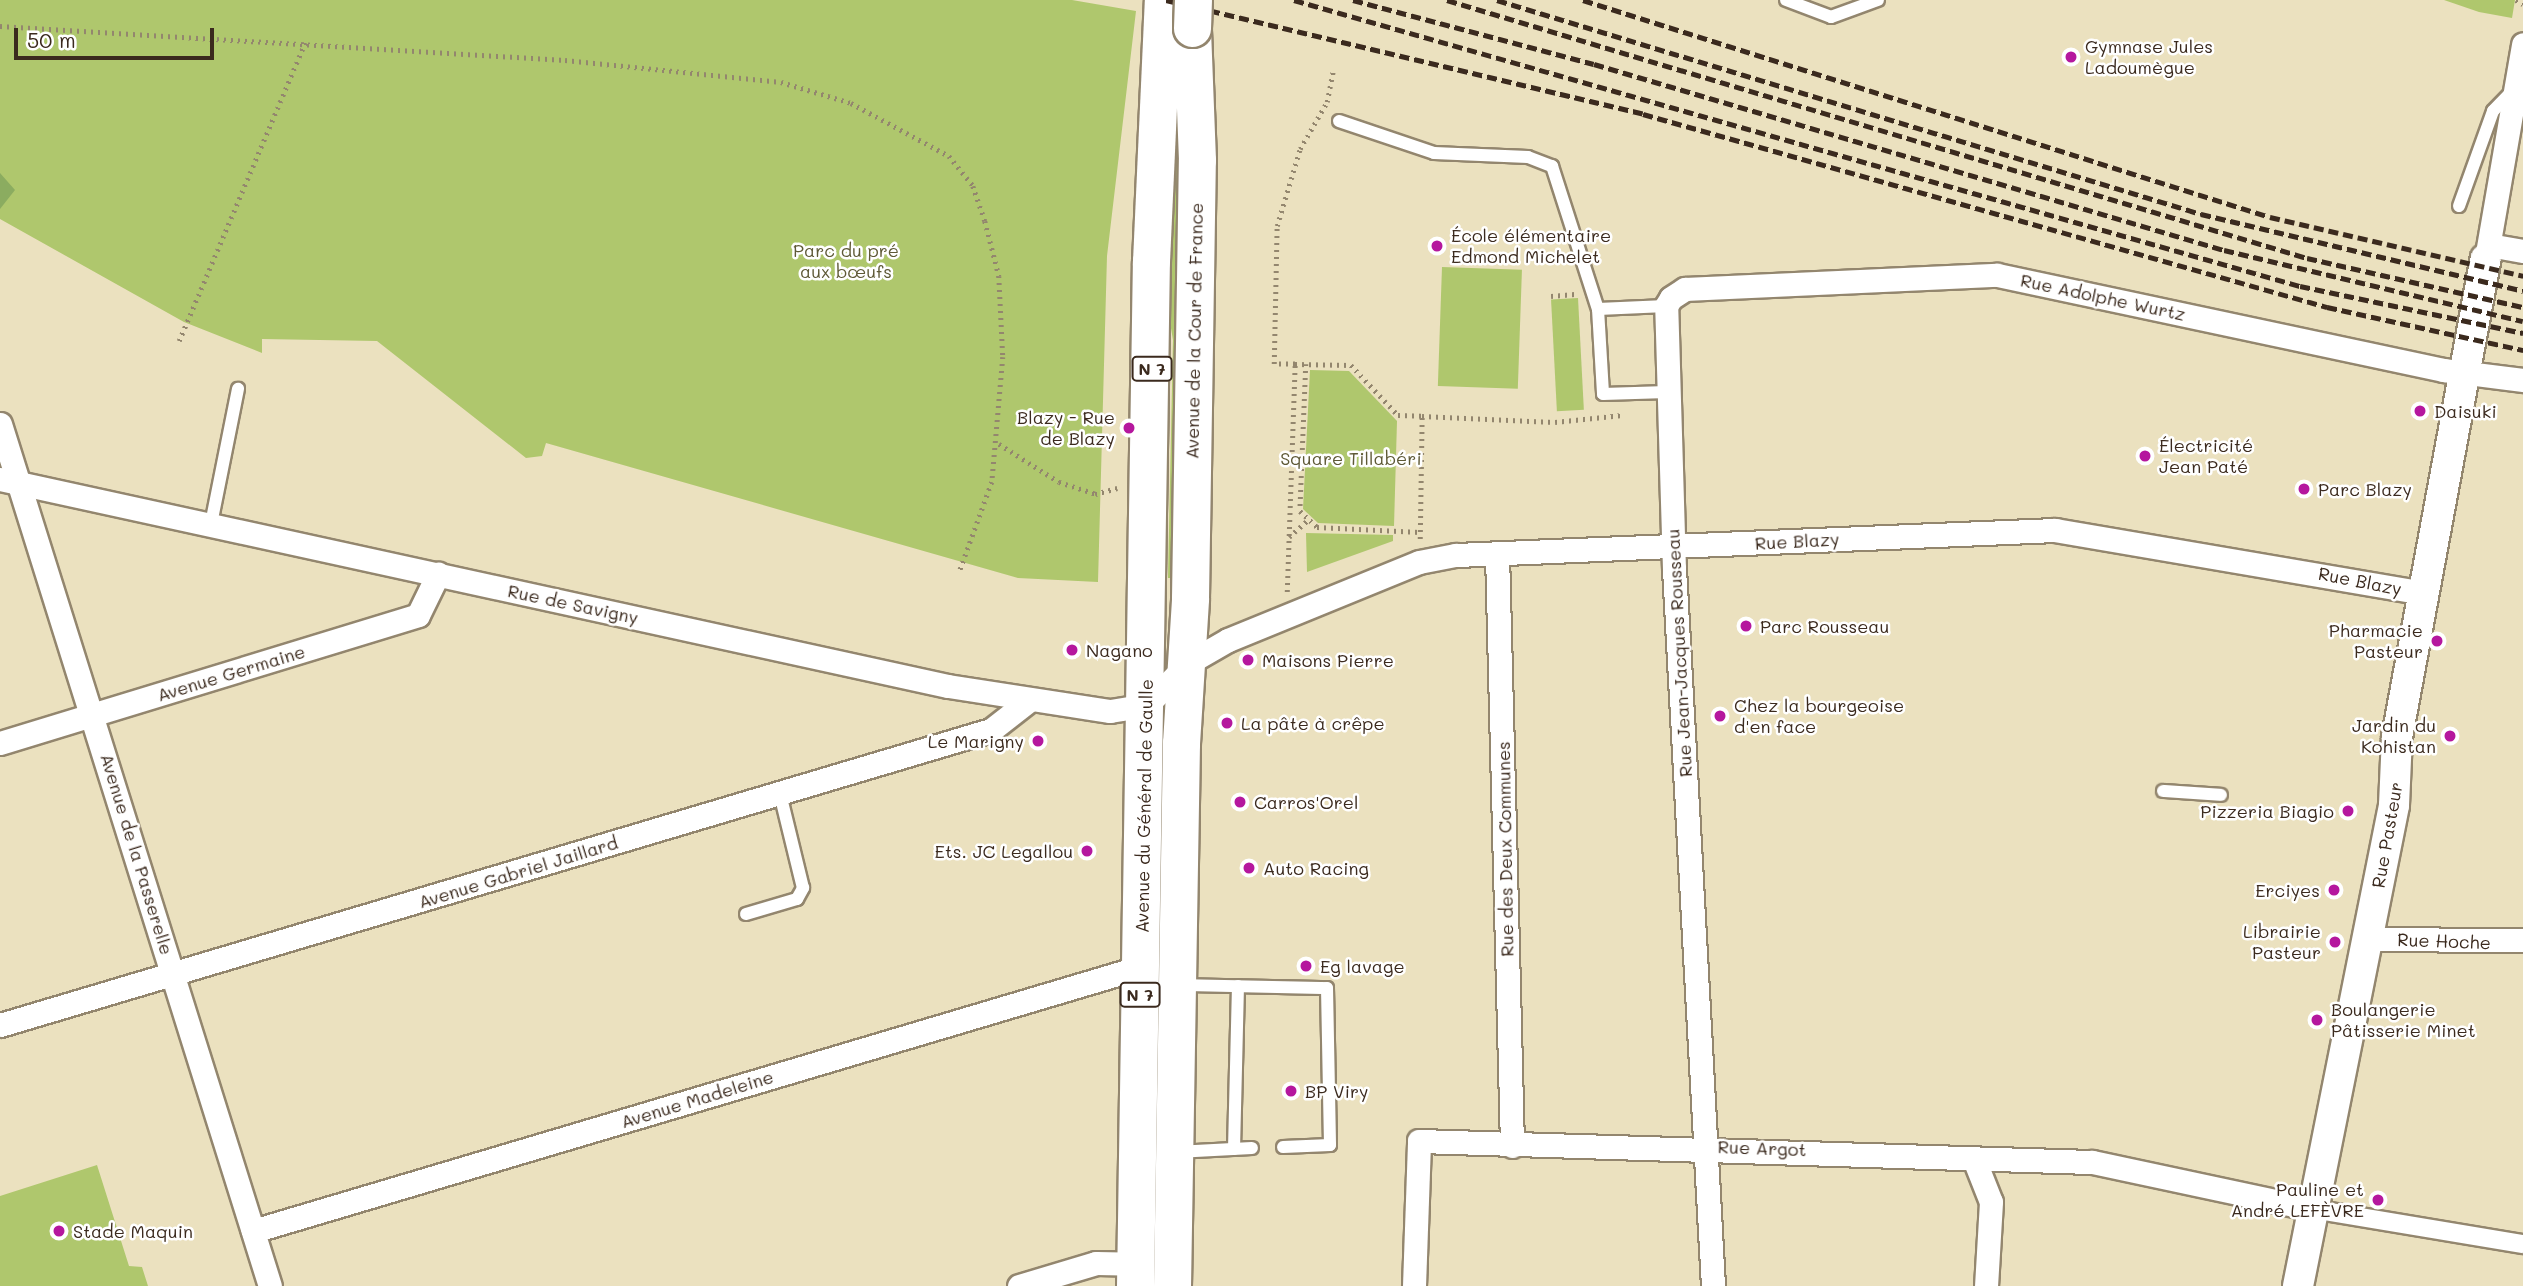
<!DOCTYPE html>
<html>
<head>
<meta charset="utf-8">
<style>
  body { margin:0 }
  #map { position:relative; width:2523px; height:1286px; overflow:hidden; background:#ebe1bf; font-family:Mali,sans-serif }
  div>[style] { position:absolute }
  .green>* { inset:0; background:#afc76d; transform-origin:0 0 }
  .forest>* { inset:0; background:#8bac60 }
  .path>* { height:4.5px; margin-top:-2.25px; transform-origin:0; background:repeating-linear-gradient(90deg,#93866e 0 2px,transparent 0 7px) }
  .roads { filter:drop-shadow(2px 0 #93866e) drop-shadow(-2px 0 #93866e) drop-shadow(0 2px #93866e) drop-shadow(0 -2px #93866e) }
  .service>* { height:12px; margin:-6px; padding:0 6px; transform-origin:6px; border-radius:6px; background:#fff }
  .pedestrian>* { height:18px; margin:-9px; padding:0 9px; transform-origin:9px; border-radius:9px; background:#fff }
  .minor>* { height:23px; margin:-11.5px; padding:0 11.5px; transform-origin:11.5px; border-radius:11.5px; background:#fff }
  .tertiary>* { height:30px; margin:-15px; padding:0 15px; transform-origin:15px; border-radius:15px; background:#fff }
  .primary>* { height:37px; margin:-18.5px; padding:0 18.5px; transform-origin:18.5px; border-radius:18.5px; background:#fff }
  .rail>* { height:5px; margin-top:-2.5px; transform-origin:0; background:repeating-linear-gradient(90deg,#3b2a1e 0 10px,transparent 0 15px) }
  .bridges { filter:drop-shadow(2px 0 #93866e) drop-shadow(-2px 0 #93866e) drop-shadow(0 2px #93866e) drop-shadow(0 -2px #93866e) }
  .primary-bridge>* { height:37px; margin:-18.5px; padding:0 18.5px; transform-origin:18.5px; border-radius:18.5px; background:#fff }
  .dots>* { width:19px; height:19px; translate:-50% -50%; box-sizing:border-box; border:4px solid #fff; border-radius:50% }
  span { translate:-50% -50%; white-space:nowrap; text-align:center; line-height:1.15; -webkit-text-stroke:5px #fff; paint-order:stroke }
  .shield-label span { padding:2px 5px; background:#fff; border:2px solid; border-radius:5px; -webkit-text-stroke-width:0 }
  .shield-label { font-size:16px; color:#3b2a1e; font-weight:700 }
  .poi-label { font-size:18px; color:#3b2a1e }
  .left { translate:0 -50%; text-align:left }
  .right { translate:-100% -50%; text-align:right }
  .park-label { font-size:18px; color:#5e5936 }
  .street-label { font-size:18px; color:#3b2a1e }
  .scale { position:absolute; left:14px; top:28px; width:200px; height:32px; box-sizing:border-box; border:4px solid #3b2a1e; border-top:0; padding-left:9px; font-size:21px; line-height:24px; white-space:nowrap; color:#3b2a1e; -webkit-text-stroke:5px #fff; paint-order:stroke }
</style>
</head>
<body>
<div id="map">
  <div class="green">
    <i style="clip-path:polygon(0 0,1072px 0,1136px 11px,1107px 256px,1098px 582px,1018px 578px,546px 443px,542px 456px,526px 458px,377px 341px,262px 339px,262px 353px,184px 322px,0 219px)"></i>
    <i style="clip-path:polygon(2444px 0,2515px 0,2512px 18px,2479px 12px)"></i>
    <i style="clip-path:polygon(1179px 57px,1179px 578px,1168px 578px,1173px 340px,1164px 287px)"></i>
    <i style="left:1442px;top:267px;width:80px;height:119px;rotate:2deg"></i>
    <i style="left:1578px;top:298px;width:112px;height:27px;rotate:87deg"></i>
    <i style="clip-path:polygon(1310px 370px,1349px 371px,1397px 421px,1394px 526px,1318px 523px,1303px 509px)"></i>
    <i style="clip-path:polygon(1306px 533px,1393px 535px,1393px 541px,1307px 572px)"></i>
    <i style="clip-path:polygon(97px 1165px,129px 1266px,142px 1267px,148px 1286px,0 1286px,0 1196px)"></i>
  </div>
  <div class="forest">
    <i style="clip-path:polygon(0 173px,15px 190px,0 209px)"></i>
  </div>
  <div class="path">
    <i style="left:2516px;top:0;width:8px;rotate:30deg"></i>
    <i style="left:0;top:26px;width:566px;rotate:3.44deg"></i>
    <i style="left:565px;top:60px;width:217px;rotate:5.8deg"></i>
    <i style="left:781px;top:82px;width:73px;rotate:16.7deg"></i>
    <i style="left:851px;top:103px;width:111px;rotate:28.4deg"></i>
    <i style="left:949px;top:156px;width:38px;rotate:51deg"></i>
    <i style="left:973px;top:186px;width:37px;rotate:71deg"></i>
    <i style="left:985px;top:221px;width:57px;rotate:75.7deg"></i>
    <i style="left:999px;top:276px;width:81px;rotate:87.2deg"></i>
    <i style="left:1003px;top:357px;width:125px;rotate:95deg"></i>
    <i style="left:992px;top:482px;width:97px;rotate:109.9deg"></i>
    <i style="left:1551px;top:296px;width:24px;rotate:-5deg"></i>
    <i style="left:179px;top:341px;width:324px;rotate:-67.1deg"></i>
    <i style="left:1295px;top:364px;width:56px;rotate:1deg"></i>
    <i style="left:1351px;top:365px;width:69px;rotate:46.8deg"></i>
    <i style="left:1398px;top:415px;width:24px;rotate:2deg"></i>
    <i style="left:1306px;top:364px;width:147px;rotate:92.3deg"></i>
    <i style="left:1300px;top:511px;width:23px;rotate:43deg"></i>
    <i style="left:1317px;top:527px;width:103px;rotate:2.8deg"></i>
    <i style="left:999px;top:444px;width:71px;rotate:32.3deg"></i>
    <i style="left:1059px;top:482px;width:38px;rotate:18deg"></i>
    <i style="left:1095px;top:494px;width:23px;rotate:-15deg"></i>
    <i style="left:1289px;top:537px;width:27px;rotate:-42deg"></i>
    <i style="left:1420px;top:539px;width:123px;rotate:-89.1deg"></i>
    <i style="left:1422px;top:416px;width:133px;rotate:2.6deg"></i>
    <i style="left:1555px;top:422px;width:68px;rotate:-5.9deg"></i>
    <i style="left:1287px;top:592px;width:228px;rotate:-88deg"></i>
    <i style="left:1295px;top:364px;width:21px;rotate:180deg"></i>
    <i style="left:1274px;top:364px;width:138px;rotate:-88.8deg"></i>
    <i style="left:1277px;top:226px;width:80px;rotate:-73.4deg"></i>
    <i style="left:1300px;top:149px;width:54px;rotate:-60.1deg"></i>
    <i style="left:1327px;top:102px;width:33px;rotate:-79deg"></i>
  </div>
  <div class="roads">
    <div class="service">
      <i style="left:1786px;top:0;width:48px;rotate:20.7deg"></i>
      <i style="left:1831px;top:17px;width:50px;rotate:-19.9deg"></i>
      <i style="left:1339px;top:121px;width:100px;rotate:18.6deg"></i>
      <i style="left:1434px;top:153px;width:94px;rotate:2.4deg"></i>
      <i style="left:1528px;top:157px;width:26px;rotate:21deg"></i>
      <i style="left:1552px;top:166px;width:150px;rotate:72.2deg"></i>
      <i style="left:2459px;top:206px;width:101px;rotate:-70.3deg"></i>
      <i style="left:2493px;top:111px;width:28px;rotate:-46deg"></i>
      <i style="left:1666px;top:306px;width:68px;rotate:177.5deg"></i>
      <i style="left:1598px;top:309px;width:85px;rotate:86.6deg"></i>
      <i style="left:1603px;top:394px;width:64px;rotate:-1.8deg"></i>
      <i style="left:211px;top:524px;width:138px;rotate:-78.7deg"></i>
      <i style="left:2163px;top:791px;width:58px;rotate:3.9deg"></i>
      <i style="left:746px;top:914px;width:53px;rotate:-16.4deg"></i>
      <i style="left:797px;top:899px;width:13px;rotate:-61deg"></i>
      <i style="left:803px;top:888px;width:97px;rotate:-103.7deg"></i>
      <i style="left:1182px;top:985px;width:145px;rotate:1.2deg"></i>
      <i style="left:1327px;top:988px;width:157px;rotate:88.9deg"></i>
      <i style="left:1330px;top:1145px;width:47px;rotate:177.6deg"></i>
      <i style="left:1234px;top:1149px;width:163px;rotate:-88.6deg"></i>
      <i style="left:1176px;top:1152px;width:76px;rotate:-3deg"></i>
    </div>
    <div class="pedestrian">
      <i style="left:2313px;top:1209px;width:213px;rotate:9.5deg"></i>
    </div>
    <div class="minor">
      <i style="left:2489px;top:245px;width:35px;rotate:10deg"></i>
      <i style="left:2486px;top:259px;width:218px;rotate:-80.2deg"></i>
      <i style="left:0;top:424px;width:903px;rotate:72.61deg"></i>
      <i style="left:0;top:479px;width:970px;rotate:12.32deg"></i>
      <i style="left:948px;top:686px;width:164px;rotate:8.8deg"></i>
      <i style="left:1110px;top:711px;width:37px;rotate:-9deg"></i>
      <i style="left:1147px;top:705px;width:59px;rotate:-45.7deg"></i>
      <i style="left:1188px;top:663px;width:46px;rotate:-29.9deg"></i>
      <i style="left:1228px;top:640px;width:206px;rotate:-22.2deg"></i>
      <i style="left:1419px;top:562px;width:38px;rotate:-11deg"></i>
      <i style="left:1456px;top:555px;width:600px;rotate:-2.39deg"></i>
      <i style="left:2055px;top:530px;width:374px;rotate:9.7deg"></i>
      <i style="left:1497px;top:553px;width:593px;rotate:88.55deg"></i>
      <i style="left:0;top:743px;width:437px;rotate:-17deg"></i>
      <i style="left:418px;top:615px;width:46px;rotate:-64deg"></i>
      <i style="left:2366px;top:939px;width:157px;rotate:0.4deg"></i>
      <i style="left:0;top:1025px;width:1034px;rotate:-16.58deg"></i>
      <i style="left:991px;top:730px;width:46px;rotate:-37.9deg"></i>
      <i style="left:1974px;top:1159px;width:46px;rotate:68.4deg"></i>
      <i style="left:1991px;top:1202px;width:84px;rotate:93.4deg"></i>
      <i style="left:253px;top:1231px;width:926px;rotate:-16.56deg"></i>
      <i style="left:1019px;top:1286px;width:80px;rotate:-16.6deg"></i>
      <i style="left:1096px;top:1263px;width:39px;rotate:1deg"></i>
      <i style="left:1414px;top:1286px;width:145px;rotate:-88deg"></i>
      <i style="left:1419px;top:1141px;width:673px;rotate:1.79deg"></i>
      <i style="left:2092px;top:1162px;width:226px;rotate:12deg"></i>
      <i style="left:1713px;top:1286px;width:718px;rotate:-93.11deg"></i>
      <i style="left:1674px;top:569px;width:263px;rotate:-91.7deg"></i>
      <i style="left:1666px;top:306px;width:9px;rotate:-58deg"></i>
      <i style="left:1671px;top:298px;width:17px;rotate:-33deg"></i>
      <i style="left:1685px;top:289px;width:312px;rotate:-2.6deg"></i>
      <i style="left:1997px;top:275px;width:457px;rotate:12deg"></i>
      <i style="left:2444px;top:370px;width:80px;rotate:7.2deg"></i>
    </div>
    <div class="tertiary">
      <i style="left:2298px;top:1286px;width:490px;rotate:-78.7deg"></i>
      <i style="left:2394px;top:805px;width:68px;rotate:-87.5deg"></i>
      <i style="left:2397px;top:737px;width:486px;rotate:-79.5deg"></i>
    </div>
    <div class="primary">
      <i style="left:1135px;top:1286px;width:1025px;rotate:-89.11deg"></i>
      <i style="left:1151px;top:261px;width:261px;rotate:-87.4deg"></i>
      <i style="left:1172px;top:1286px;width:543px;rotate:-89.05deg"></i>
      <i style="left:1181px;top:743px;width:145px;rotate:-86.4deg"></i>
      <i style="left:1190px;top:598px;width:438px;rotate:-89.1deg"></i>
      <i style="left:1197px;top:160px;width:132px;rotate:-92.2deg"></i>
    </div>
  </div>
  <div class="rail">
    <i style="left:1166px;top:0;width:490px;rotate:13.4deg"></i>
    <i style="left:1643px;top:114px;width:711px;rotate:15.76deg"></i>
    <i style="left:2327px;top:307px;width:201px;rotate:12.4deg"></i>
    <i style="left:1294px;top:0;width:1046px;rotate:15.87deg"></i>
    <i style="left:2300px;top:286px;width:228px;rotate:11.9deg"></i>
    <i style="left:1353px;top:0;width:249px;rotate:14.9deg"></i>
    <i style="left:1594px;top:64px;width:657px;rotate:16.45deg"></i>
    <i style="left:2224px;top:250px;width:307px;rotate:13.4deg"></i>
    <i style="left:1447px;top:0;width:898px;rotate:16.7deg"></i>
    <i style="left:2307px;top:258px;width:221px;rotate:12.8deg"></i>
    <i style="left:1497px;top:0;width:736px;rotate:16.91deg"></i>
    <i style="left:2201px;top:214px;width:331px;rotate:13.4deg"></i>
    <i style="left:1583px;top:0;width:720px;rotate:17.53deg"></i>
    <i style="left:2270px;top:217px;width:260px;rotate:13.1deg"></i>
  </div>
  <div class="bridges">
    <div class="primary-bridge">
      <i style="left:1192px;top:28px;width:28px;rotate:-88deg"></i>
    </div>
  </div>
  <div class="dots">
    <i style="left:2071px;top:57px;background:#b5179e"></i>
    <i style="left:1437px;top:246px;background:#b5179e"></i>
    <i style="left:2420px;top:411px;background:#b5179e"></i>
    <i style="left:1129px;top:428px;background:#b5179e"></i>
    <i style="left:2145px;top:456px;background:#b5179e"></i>
    <i style="left:2304px;top:489px;background:#b5179e"></i>
    <i style="left:1746px;top:626px;background:#b5179e"></i>
    <i style="left:2437px;top:641px;background:#b5179e"></i>
    <i style="left:1072px;top:650px;background:#b5179e"></i>
    <i style="left:1248px;top:660px;background:#b5179e"></i>
    <i style="left:1720px;top:716px;background:#b5179e"></i>
    <i style="left:1227px;top:723px;background:#b5179e"></i>
    <i style="left:2450px;top:736px;background:#b5179e"></i>
    <i style="left:1038px;top:741px;background:#b5179e"></i>
    <i style="left:1240px;top:802px;background:#b5179e"></i>
    <i style="left:2348px;top:811px;background:#b5179e"></i>
    <i style="left:1087px;top:851px;background:#b5179e"></i>
    <i style="left:1249px;top:868px;background:#b5179e"></i>
    <i style="left:2334px;top:890px;background:#b5179e"></i>
    <i style="left:2335px;top:942px;background:#b5179e"></i>
    <i style="left:1306px;top:966px;background:#b5179e"></i>
    <i style="left:2317px;top:1020px;background:#b5179e"></i>
    <i style="left:1291px;top:1091px;background:#b5179e"></i>
    <i style="left:2378px;top:1200px;background:#b5179e"></i>
    <i style="left:59px;top:1231px;background:#b5179e"></i>
  </div>
  <div class="shield-label">
    <span style="left:1152px;top:369px">N 7</span>
    <span style="left:1140px;top:995px">N 7</span>
  </div>
  <div class="poi-label">
    <span class="left" style="left:2085px;top:57px">Gymnase Jules<br>Ladoumègue</span>
    <span class="left" style="left:1451px;top:246px">École élémentaire<br>Edmond Michelet</span>
    <span class="left" style="left:2434px;top:411px">Daisuki</span>
    <span class="right" style="left:1115px;top:428px">Blazy - Rue<br>de Blazy</span>
    <span class="left" style="left:2159px;top:456px">Électricité<br>Jean Paté</span>
    <span class="left" style="left:2318px;top:489px">Parc Blazy</span>
    <span class="left" style="left:1760px;top:626px">Parc Rousseau</span>
    <span class="right" style="left:2423px;top:641px">Pharmacie<br>Pasteur</span>
    <span class="left" style="left:1086px;top:650px">Nagano</span>
    <span class="left" style="left:1262px;top:660px">Maisons Pierre</span>
    <span class="left" style="left:1734px;top:716px">Chez la bourgeoise<br>d'en face</span>
    <span class="left" style="left:1241px;top:723px">La pâte à crêpe</span>
    <span class="right" style="left:2436px;top:736px">Jardin du<br>Kohistan</span>
    <span class="right" style="left:1024px;top:741px">Le Marigny</span>
    <span class="left" style="left:1254px;top:802px">Carros'Orel</span>
    <span class="right" style="left:2334px;top:811px">Pizzeria Biagio</span>
    <span class="right" style="left:1073px;top:851px">Ets. JC Legallou</span>
    <span class="left" style="left:1263px;top:868px">Auto Racing</span>
    <span class="right" style="left:2320px;top:890px">Erciyes</span>
    <span class="right" style="left:2321px;top:942px">Librairie<br>Pasteur</span>
    <span class="left" style="left:1320px;top:966px">Eg lavage</span>
    <span class="left" style="left:2331px;top:1020px">Boulangerie<br>Pâtisserie Minet</span>
    <span class="left" style="left:1305px;top:1091px">BP Viry</span>
    <span class="right" style="left:2364px;top:1200px">Pauline et<br>André LEFÈVRE</span>
    <span class="left" style="left:73px;top:1231px">Stade Maquin</span>
  </div>
  <div class="park-label">
    <span style="left:846px;top:261px">Parc du pré<br>aux bœufs</span>
    <span style="left:1351px;top:458px">Square Tillabéri</span>
  </div>
  <div class="street-label">
    <span style="left:2103px;top:297px;rotate:12deg">Rue Adolphe Wurtz</span>
    <span style="left:1194px;top:331px;rotate:-89deg">Avenue de la Cour de France</span>
    <span style="left:1797px;top:541px;rotate:-3deg">Rue Blazy</span>
    <span style="left:2360px;top:581px;rotate:11deg">Rue Blazy</span>
    <span style="left:573px;top:604px;rotate:12deg">Rue de Savigny</span>
    <span style="left:1679px;top:653px;rotate:-93deg">Rue Jean-Jacques Rousseau</span>
    <span style="left:231px;top:673px;rotate:-17deg">Avenue Germaine</span>
    <span style="left:1144px;top:806px;rotate:-89deg">Avenue du Général de Gaulle</span>
    <span style="left:2387px;top:835px;rotate:-80deg">Rue Pasteur</span>
    <span style="left:1505px;top:849px;rotate:-91deg">Rue des Deux Communes</span>
    <span style="left:137px;top:854px;rotate:73deg">Avenue de la Passerelle</span>
    <span style="left:518px;top:872px;rotate:-17deg">Avenue Gabriel Jaillard</span>
    <span style="left:2444px;top:941px;rotate:2deg">Rue Hoche</span>
    <span style="left:697px;top:1099px;rotate:-17deg">Avenue Madeleine</span>
    <span style="left:1762px;top:1148px;rotate:2deg">Rue Argot</span>
  </div>
  <div class="scale">50 m</div>
</div>
</body>
</html>
